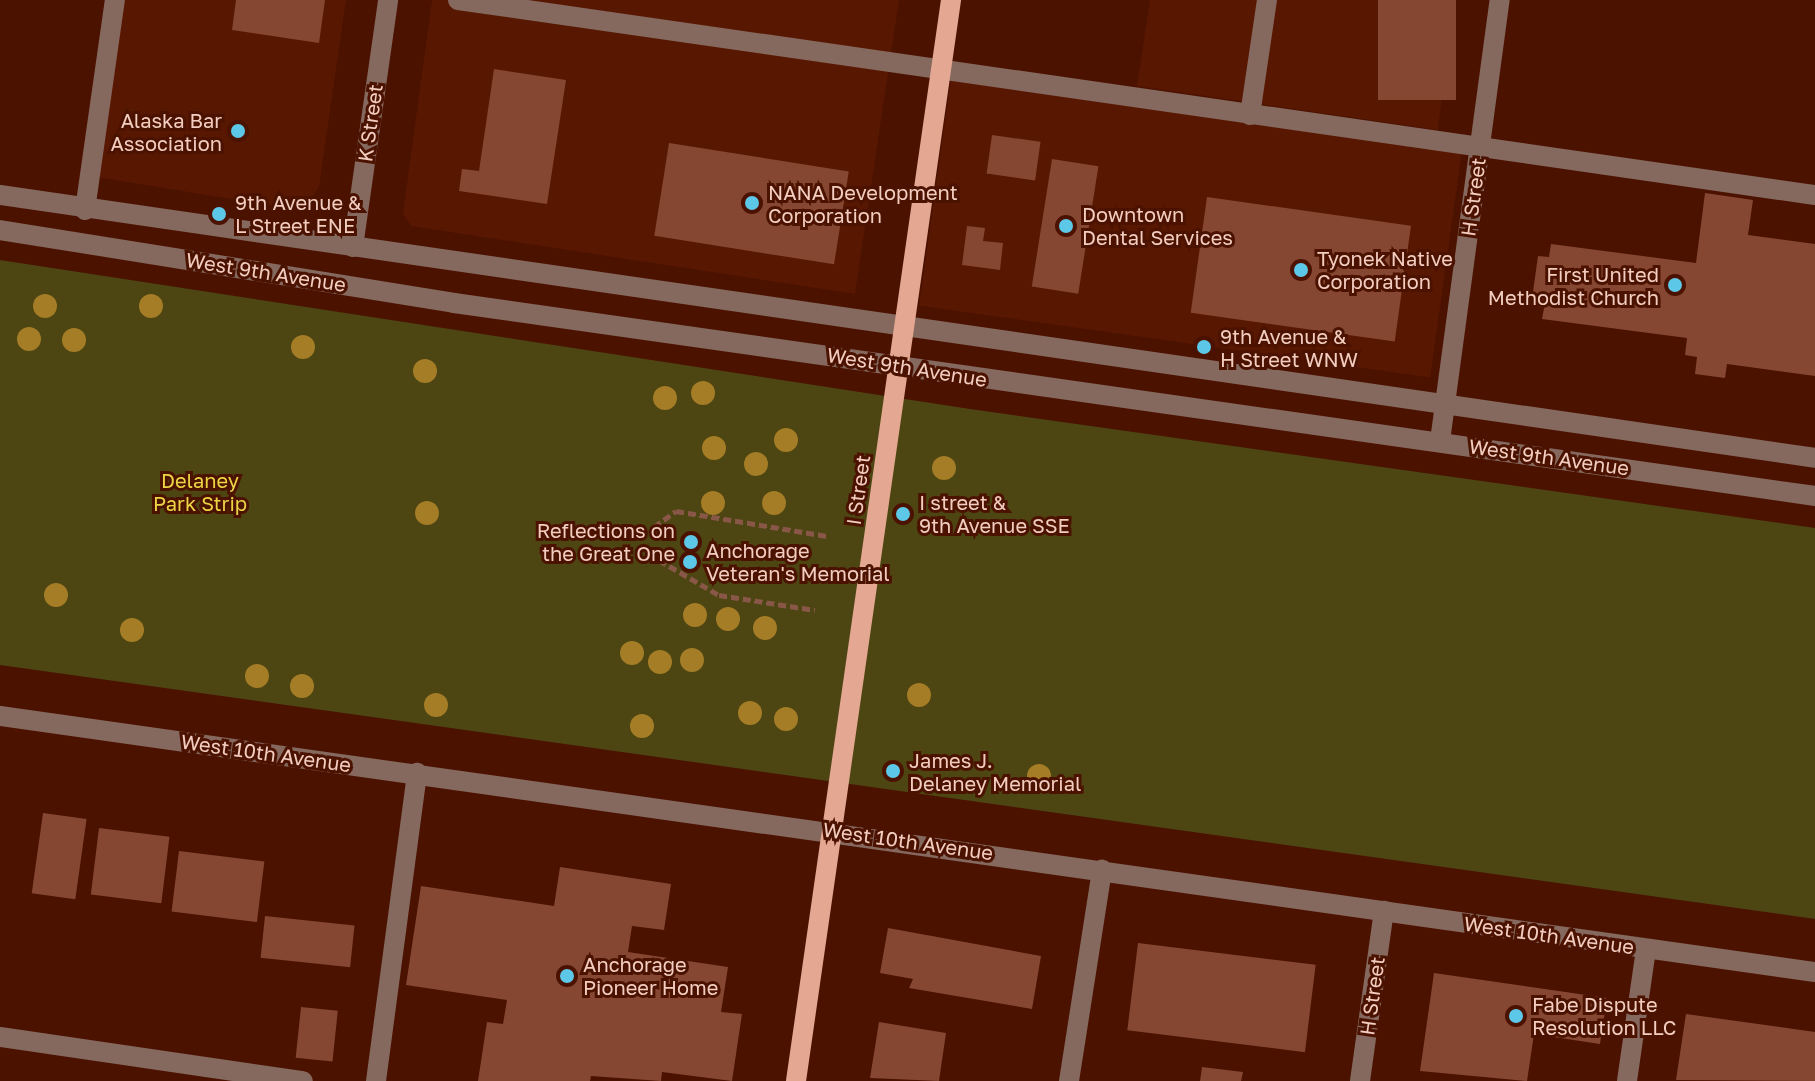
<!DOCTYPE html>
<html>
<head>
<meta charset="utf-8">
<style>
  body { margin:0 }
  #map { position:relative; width:1815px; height:1081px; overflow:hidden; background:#4b1200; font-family:"Golos Text",sans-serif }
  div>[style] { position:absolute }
  .built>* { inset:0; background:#581700; transform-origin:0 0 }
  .green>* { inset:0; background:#4d4512 }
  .building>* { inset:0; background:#854731; transform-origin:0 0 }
  .path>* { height:5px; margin-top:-2.5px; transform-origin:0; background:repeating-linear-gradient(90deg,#895747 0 8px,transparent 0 12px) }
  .minor>* { height:20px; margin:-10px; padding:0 10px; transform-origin:10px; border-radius:10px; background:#85685e }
  .major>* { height:20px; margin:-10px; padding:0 10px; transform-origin:10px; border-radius:10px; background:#e3a792 }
  .trees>* { width:24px; height:24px; margin:-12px; border-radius:50%; background:#a47d26 }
  .dots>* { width:22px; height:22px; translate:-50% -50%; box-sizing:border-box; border:4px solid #4b1200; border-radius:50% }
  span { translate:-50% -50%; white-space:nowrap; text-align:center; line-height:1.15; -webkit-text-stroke:6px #4b1200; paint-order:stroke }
  .poi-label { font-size:20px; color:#f2cdc0 }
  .right { translate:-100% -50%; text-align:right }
  .left { translate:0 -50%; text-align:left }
  .street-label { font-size:20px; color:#f2cdc0 }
  .park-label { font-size:20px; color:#ecd545 }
</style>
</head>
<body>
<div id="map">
  <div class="built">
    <i style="clip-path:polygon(122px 0,346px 0,319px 187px,310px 200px,292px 209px,96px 177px)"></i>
    <i style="clip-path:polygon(432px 0,899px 0,855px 294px,411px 226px,403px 213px)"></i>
    <i style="clip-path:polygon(1150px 0,1453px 0,1438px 130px,1137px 86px)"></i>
    <i style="left:953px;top:65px;width:516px;height:243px;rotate:8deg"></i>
  </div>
  <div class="green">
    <i style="clip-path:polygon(0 260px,970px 409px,1815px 528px,1815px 919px,0 665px)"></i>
  </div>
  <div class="building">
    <i style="clip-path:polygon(236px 0,325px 0,319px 43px,232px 30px)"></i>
    <i style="left:1378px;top:0;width:78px;height:100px"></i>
    <i style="clip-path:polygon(494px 69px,566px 80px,547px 204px,459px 191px,462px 169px,479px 171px)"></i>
    <i style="left:992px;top:135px;width:49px;height:39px;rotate:8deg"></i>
    <i style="left:669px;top:143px;width:182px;height:94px;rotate:9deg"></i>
    <i style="left:1052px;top:159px;width:47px;height:129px;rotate:9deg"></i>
    <i style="clip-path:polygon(1705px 193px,1753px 200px,1748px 235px,1815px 244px,1815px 376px,1727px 364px,1725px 378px,1695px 374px,1697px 357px,1685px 355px,1687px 338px,1542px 319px,1544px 308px,1531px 306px,1538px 256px,1549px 257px,1551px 244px,1696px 263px)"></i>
    <i style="left:1207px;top:197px;width:206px;height:117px;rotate:8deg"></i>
    <i style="clip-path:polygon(967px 226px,985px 228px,983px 241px,1003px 243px,1000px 270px,962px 265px)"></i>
    <i style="left:43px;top:813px;width:44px;height:81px;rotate:8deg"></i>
    <i style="left:99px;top:828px;width:71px;height:67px;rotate:7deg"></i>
    <i style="left:179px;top:851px;width:86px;height:61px;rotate:7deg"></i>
    <i style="clip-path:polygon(560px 867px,671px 884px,664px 930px,632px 926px,628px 952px,728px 967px,721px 1012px,742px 1014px,732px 1081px,662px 1072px,661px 1081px,591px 1076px,590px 1081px,478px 1081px,487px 1022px,503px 1024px,507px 1000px,406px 985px,421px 886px,554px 906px)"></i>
    <i style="left:265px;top:916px;width:90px;height:42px;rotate:6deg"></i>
    <i style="clip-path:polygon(888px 928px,1041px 956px,1032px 1009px,909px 988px,913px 979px,880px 973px)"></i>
    <i style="left:1138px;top:943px;width:179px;height:88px;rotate:7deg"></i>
    <i style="clip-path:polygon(1434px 973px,1607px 998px,1600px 1044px,1534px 1034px,1527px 1081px,1420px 1071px)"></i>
    <i style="left:301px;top:1007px;width:37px;height:51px;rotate:6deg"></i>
    <i style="clip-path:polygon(1686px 1014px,1815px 1032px,1815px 1081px,1676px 1080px)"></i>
    <i style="clip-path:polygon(879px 1022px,946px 1033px,939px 1081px,870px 1078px)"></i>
    <i style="clip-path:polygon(1202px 1067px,1243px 1072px,1241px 1081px,1200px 1081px)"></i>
  </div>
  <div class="path">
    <i style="left:654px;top:527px;width:27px;rotate:-36deg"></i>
    <i style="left:676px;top:511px;width:153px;rotate:9.4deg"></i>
    <i style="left:659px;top:560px;width:69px;rotate:30.3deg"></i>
    <i style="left:719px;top:595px;width:97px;rotate:8.9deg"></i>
  </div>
  <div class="minor">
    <i style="left:458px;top:0;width:1371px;rotate:8.18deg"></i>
    <i style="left:1250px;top:115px;width:116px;rotate:-81.6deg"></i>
    <i style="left:0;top:195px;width:1834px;rotate:8.24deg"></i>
    <i style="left:85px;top:210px;width:212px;rotate:-81.9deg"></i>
    <i style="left:0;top:230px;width:460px;rotate:9.1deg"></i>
    <i style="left:454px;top:303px;width:1375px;rotate:8.07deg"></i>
    <i style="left:353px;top:247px;width:249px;rotate:-81.9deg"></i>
    <i style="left:1440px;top:441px;width:445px;rotate:-82.3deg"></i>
    <i style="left:0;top:716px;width:1833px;rotate:8.03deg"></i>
    <i style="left:0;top:1037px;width:306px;rotate:8.3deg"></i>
    <i style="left:376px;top:1081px;width:311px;rotate:-82.4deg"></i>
    <i style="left:1069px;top:1081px;width:214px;rotate:-81.1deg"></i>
    <i style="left:1360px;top:1081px;width:172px;rotate:-82deg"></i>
    <i style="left:1627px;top:1081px;width:133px;rotate:-81.8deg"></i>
  </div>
  <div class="major">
    <i style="left:796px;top:1081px;width:1092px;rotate:-81.84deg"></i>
  </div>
  <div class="trees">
    <i style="left:45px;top:306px"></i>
    <i style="left:151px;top:306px"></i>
    <i style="left:29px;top:339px"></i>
    <i style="left:74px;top:340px"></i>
    <i style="left:303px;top:347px"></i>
    <i style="left:425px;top:371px"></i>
    <i style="left:703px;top:393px"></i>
    <i style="left:665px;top:398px"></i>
    <i style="left:786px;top:440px"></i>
    <i style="left:714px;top:448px"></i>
    <i style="left:756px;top:464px"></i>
    <i style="left:944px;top:468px"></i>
    <i style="left:713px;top:503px"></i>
    <i style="left:774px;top:503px"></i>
    <i style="left:427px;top:513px"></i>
    <i style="left:56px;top:595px"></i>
    <i style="left:695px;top:615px"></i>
    <i style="left:728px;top:619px"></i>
    <i style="left:765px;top:628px"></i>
    <i style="left:132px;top:630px"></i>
    <i style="left:632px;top:653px"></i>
    <i style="left:692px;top:660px"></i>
    <i style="left:660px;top:662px"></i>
    <i style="left:257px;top:676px"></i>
    <i style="left:302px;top:686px"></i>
    <i style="left:919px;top:695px"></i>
    <i style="left:436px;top:705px"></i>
    <i style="left:750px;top:713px"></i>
    <i style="left:786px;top:719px"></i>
    <i style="left:642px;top:726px"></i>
    <i style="left:1039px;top:776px"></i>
  </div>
  <div class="dots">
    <i style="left:238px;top:131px;background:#5cc7e7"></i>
    <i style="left:752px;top:203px;background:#5cc7e7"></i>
    <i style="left:219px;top:214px;background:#5cc7e7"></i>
    <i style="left:1066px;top:226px;background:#5cc7e7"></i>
    <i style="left:1301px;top:270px;background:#5cc7e7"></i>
    <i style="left:1675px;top:285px;background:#5cc7e7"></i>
    <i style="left:1204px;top:347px;background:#5cc7e7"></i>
    <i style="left:903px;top:514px;background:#5cc7e7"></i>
    <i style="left:691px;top:542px;background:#5cc7e7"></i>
    <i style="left:690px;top:562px;background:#5cc7e7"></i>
    <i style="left:893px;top:771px;background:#5cc7e7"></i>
    <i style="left:567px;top:976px;background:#5cc7e7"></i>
    <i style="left:1516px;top:1016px;background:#5cc7e7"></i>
  </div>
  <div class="poi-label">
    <span class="right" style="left:222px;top:132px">Alaska Bar<br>Association</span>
    <span class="left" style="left:768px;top:204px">NANA Development<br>Corporation</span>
    <span class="left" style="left:235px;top:214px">9th Avenue &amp;<br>L Street ENE</span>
    <span class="left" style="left:1082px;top:226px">Downtown<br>Dental Services</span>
    <span class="left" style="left:1317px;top:270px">Tyonek Native<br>Corporation</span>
    <span class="right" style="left:1659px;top:286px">First United<br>Methodist Church</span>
    <span class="left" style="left:1220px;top:348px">9th Avenue &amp;<br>H Street WNW</span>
    <span class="left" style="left:919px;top:514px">I street &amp;<br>9th Avenue SSE</span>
    <span class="right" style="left:675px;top:542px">Reflections on<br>the Great One</span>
    <span class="left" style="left:706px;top:562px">Anchorage<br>Veteran's Memorial</span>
    <span class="left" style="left:909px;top:772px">James J.<br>Delaney Memorial</span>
    <span class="left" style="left:583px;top:976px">Anchorage<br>Pioneer Home</span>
    <span class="left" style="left:1532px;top:1016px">Fabe Dispute<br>Resolution LLC</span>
  </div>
  <div class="street-label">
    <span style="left:370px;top:123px;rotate:-82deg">K Street</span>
    <span style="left:1473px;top:197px;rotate:-82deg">H Street</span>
    <span style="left:266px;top:272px;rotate:9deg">West 9th Avenue</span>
    <span style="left:907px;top:367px;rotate:9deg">West 9th Avenue</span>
    <span style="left:1549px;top:457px;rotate:8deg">West 9th Avenue</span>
    <span style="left:858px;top:490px;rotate:-82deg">I Street</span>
    <span style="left:266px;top:753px;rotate:8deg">West 10th Avenue</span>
    <span style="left:908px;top:841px;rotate:8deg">West 10th Avenue</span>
    <span style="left:1549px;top:935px;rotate:8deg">West 10th Avenue</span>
    <span style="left:1372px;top:996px;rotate:-82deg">H Street</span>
  </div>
  <div class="park-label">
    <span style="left:200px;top:492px">Delaney<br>Park Strip</span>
  </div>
</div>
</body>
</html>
